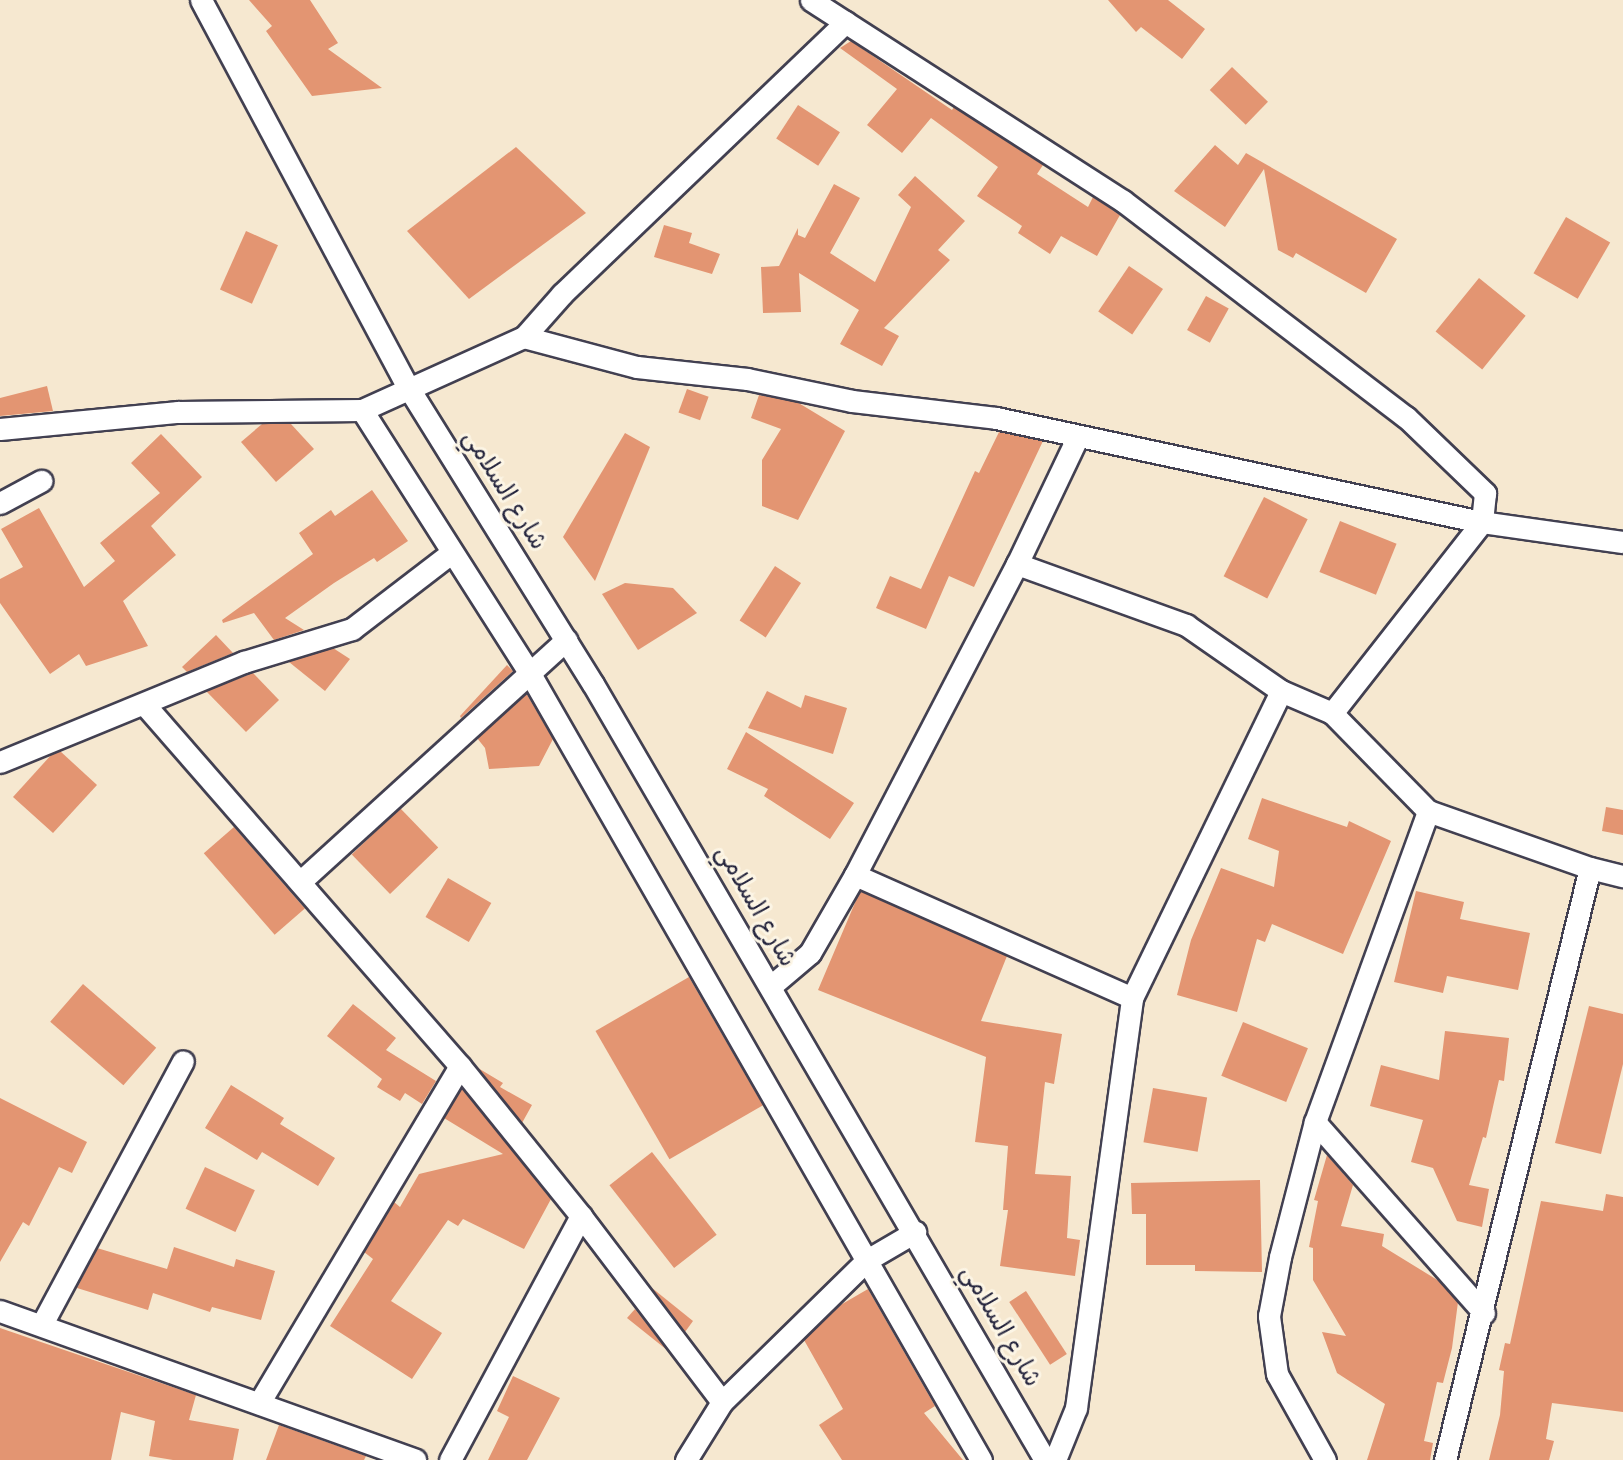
<!DOCTYPE html>
<html>
<head>
<meta charset="utf-8">
<style>
  body { margin:0 }
  #map { position:relative; width:1623px; height:1460px; overflow:hidden; background:#f6e8d0; font-family:"Indie Flower","Playpen Sans Arabic",sans-serif }
  div>[style] { position:absolute }
  .building>* { inset:0; background:#e39572; transform-origin:0 0 }
  .roads { filter:drop-shadow(2px 0 #424051) drop-shadow(-2px 0 #424051) drop-shadow(0 2px #424051) drop-shadow(0 -2px #424051) }
  .minor>* { height:21px; margin:-10.5px; padding:0 10.5px; transform-origin:10.5px; border-radius:10.5px; background:#fff }
  span { translate:-50% -50%; white-space:nowrap; text-align:center; line-height:1.15; -webkit-text-stroke:6px #fcf5e5; paint-order:stroke }
  .street-label { font-size:24px; color:#22223b }
</style>
</head>
<body>
<div id="map">
  <div class="building">
    <i style="clip-path:polygon(249px 0,310px 0,338px 43px,328px 49px,382px 88px,312px 96px,266px 31px,272px 26px)"></i>
    <i style="clip-path:polygon(1108px 0,1168px 0,1205px 29px,1182px 59px,1141px 27px,1136px 32px)"></i>
    <i style="clip-path:polygon(851px 41px,952px 110px,954px 107px,1043px 165px,1037px 174px,1088px 207px,1093px 197px,1120px 215px,1097px 256px,1061px 236px,1050px 254px,1018px 233px,1022px 226px,977px 196px,998px 167px,931px 118px,902px 153px,867px 125px,897px 89px,840px 48px)"></i>
    <i style="left:1232px;top:67px;width:50px;height:32px;rotate:44deg"></i>
    <i style="left:798px;top:105px;width:50px;height:40px;rotate:33deg"></i>
    <i style="clip-path:polygon(1215px 145px,1238px 165px,1246px 153px,1397px 239px,1366px 293px,1296px 253px,1293px 258px,1278px 250px,1264px 169px,1225px 227px,1174px 191px)"></i>
    <i style="clip-path:polygon(516px 147px,586px 213px,469px 299px,407px 231px)"></i>
    <i style="clip-path:polygon(915px 176px,965px 221px,938px 250px,950px 260px,884px 328px,899px 336px,882px 366px,840px 344px,859px 310px,799px 273px,801px 312px,763px 313px,761px 267px,779px 266px,798px 228px,798px 235px,805px 238px,834px 184px,860px 198px,830px 253px,875px 282px,911px 207px,898px 195px)"></i>
    <i style="left:1566px;top:217px;width:51px;height:65px;rotate:30deg"></i>
    <i style="clip-path:polygon(664px 225px,692px 233px,689px 243px,720px 254px,712px 274px,654px 257px)"></i>
    <i style="left:246px;top:231px;width:35px;height:64px;rotate:24deg"></i>
    <i style="left:1129px;top:266px;width:41px;height:55px;rotate:34deg"></i>
    <i style="left:1479px;top:278px;width:60px;height:69px;rotate:39deg"></i>
    <i style="left:1206px;top:296px;width:26px;height:39px;rotate:29deg"></i>
    <i style="clip-path:polygon(47px 386px,53px 411px,0 416px,0 398px)"></i>
    <i style="left:687px;top:389px;width:23px;height:25px;rotate:20deg"></i>
    <i style="clip-path:polygon(759px 395px,797px 402px,845px 431px,798px 520px,762px 506px,762px 460px,781px 429px,751px 418px)"></i>
    <i style="clip-path:polygon(262px 424px,291px 424px,314px 449px,276px 482px,241px 442px)"></i>
    <i style="clip-path:polygon(999px 432px,1043px 441px,974px 587px,949px 576px,926px 629px,876px 608px,890px 576px,921px 589px,975px 471px,979px 473px)"></i>
    <i style="clip-path:polygon(625px 433px,650px 447px,595px 581px,563px 537px)"></i>
    <i style="clip-path:polygon(161px 434px,202px 477px,151px 526px,176px 555px,123px 601px,148px 646px,86px 666px,79px 654px,50px 674px,0 603px,0 579px,23px 567px,1px 529px,39px 508px,84px 587px,115px 561px,100px 543px,160px 493px,131px 463px)"></i>
    <i style="clip-path:polygon(372px 490px,408px 541px,377px 562px,374px 558px,334px 583px,285px 618px,304px 630px,274px 640px,254px 613px,223px 623px,222px 620px,313px 554px,299px 533px,331px 510px,335px 516px)"></i>
    <i style="left:1264px;top:497px;width:49px;height:89px;rotate:27deg"></i>
    <i style="left:1340px;top:521px;width:61px;height:55px;rotate:22deg"></i>
    <i style="left:775px;top:566px;width:31px;height:65px;rotate:33deg"></i>
    <i style="clip-path:polygon(625px 583px,673px 588px,697px 613px,638px 650px,602px 594px)"></i>
    <i style="clip-path:polygon(216px 635px,233px 653px,187px 672px,182px 667px)"></i>
    <i style="clip-path:polygon(333px 648px,350px 659px,325px 691px,289px 662px)"></i>
    <i style="clip-path:polygon(507px 665px,513px 671px,461px 718px,460px 716px)"></i>
    <i style="clip-path:polygon(253px 673px,279px 700px,246px 732px,206px 691px)"></i>
    <i style="clip-path:polygon(767px 691px,801px 708px,805px 695px,847px 708px,833px 754px,748px 728px)"></i>
    <i style="clip-path:polygon(526px 693px,553px 739px,539px 766px,489px 769px,485px 748px,477px 738px)"></i>
    <i style="clip-path:polygon(746px 732px,854px 803px,830px 839px,764px 796px,768px 789px,727px 769px)"></i>
    <i style="clip-path:polygon(60px 751px,97px 785px,53px 833px,13px 797px,52px 754px)"></i>
    <i style="clip-path:polygon(1262px 798px,1347px 827px,1349px 821px,1391px 841px,1343px 954px,1272px 924px,1265px 942px,1257px 939px,1237px 1012px,1177px 995px,1191px 940px,1221px 868px,1274px 887px,1279px 851px,1248px 839px)"></i>
    <i style="clip-path:polygon(1606px 807px,1623px 810px,1623px 835px,1602px 831px)"></i>
    <i style="left:400px;top:808px;width:55px;height:67px;rotate:46deg"></i>
    <i style="left:234px;top:827px;width:108px;height:40px;rotate:49deg"></i>
    <i style="left:448px;top:878px;width:50px;height:45px;rotate:30deg"></i>
    <i style="clip-path:polygon(860px 891px,1007px 956px,981px 1021px,1062px 1034px,1054px 1084px,1045px 1082px,1035px 1174px,1071px 1176px,1067px 1238px,1080px 1240px,1075px 1276px,1000px 1266px,1008px 1210px,1003px 1210px,1008px 1146px,975px 1142px,986px 1057px,818px 990px)"></i>
    <i style="clip-path:polygon(1416px 891px,1464px 902px,1460px 919px,1530px 933px,1518px 990px,1447px 976px,1443px 993px,1394px 982px)"></i>
    <i style="left:689px;top:977px;width:148px;height:108px;rotate:60deg"></i>
    <i style="left:83px;top:984px;width:97px;height:50px;rotate:41deg"></i>
    <i style="clip-path:polygon(353px 1004px,396px 1038px,386px 1050px,436px 1081px,422px 1104px,405px 1093px,400px 1101px,377px 1087px,382px 1079px,327px 1036px)"></i>
    <i style="clip-path:polygon(1589px 1006px,1623px 1014px,1623px 1064px,1601px 1154px,1555px 1143px)"></i>
    <i style="left:1243px;top:1022px;width:70px;height:58px;rotate:22deg"></i>
    <i style="clip-path:polygon(1445px 1031px,1509px 1038px,1504px 1081px,1499px 1080px,1486px 1138px,1483px 1137px,1469px 1185px,1489px 1189px,1482px 1227px,1457px 1221px,1433px 1168px,1411px 1162px,1423px 1120px,1370px 1106px,1381px 1065px,1439px 1080px)"></i>
    <i style="clip-path:polygon(478px 1068px,503px 1083px,500px 1087px,532px 1105px,522px 1123px)"></i>
    <i style="clip-path:polygon(231px 1085px,284px 1118px,280px 1124px,335px 1158px,318px 1186px,262px 1152px,257px 1160px,205px 1128px)"></i>
    <i style="clip-path:polygon(462px 1088px,551px 1199px,524px 1249px,463px 1219px,458px 1226px,448px 1220px,391px 1301px,442px 1333px,412px 1379px,330px 1326px,373px 1259px,364px 1252px,394px 1202px,400px 1207px,419px 1174px,503px 1154px,444px 1118px)"></i>
    <i style="left:1153px;top:1088px;width:55px;height:55px;rotate:10deg"></i>
    <i style="clip-path:polygon(0 1098px,87px 1142px,72px 1173px,59px 1167px,29px 1226px,23px 1222px,0 1262px)"></i>
    <i style="left:652px;top:1152px;width:105px;height:54px;rotate:52deg"></i>
    <i style="clip-path:polygon(1327px 1155px,1353px 1185px,1341px 1226px,1384px 1234px,1382px 1246px,1439px 1281px,1458px 1302px,1452px 1348px,1443px 1383px,1437px 1382px,1424px 1441px,1433px 1443px,1430px 1460px,1367px 1460px,1385px 1404px,1337px 1373px,1322px 1332px,1346px 1336px,1313px 1280px,1313px 1248px,1309px 1247px,1318px 1201px,1314px 1200px)"></i>
    <i style="left:205px;top:1167px;width:55px;height:46px;rotate:25deg"></i>
    <i style="clip-path:polygon(1260px 1180px,1262px 1272px,1195px 1271px,1195px 1265px,1146px 1265px,1146px 1214px,1132px 1214px,1131px 1183px)"></i>
    <i style="clip-path:polygon(1606px 1194px,1623px 1197px,1623px 1412px,1552px 1403px,1546px 1439px,1554px 1441px,1549px 1460px,1489px 1460px,1500px 1415px,1504px 1371px,1499px 1370px,1505px 1343px,1510px 1344px,1541px 1201px,1603px 1211px)"></i>
    <i style="clip-path:polygon(174px 1247px,234px 1267px,236px 1259px,275px 1271px,261px 1320px,212px 1307px,210px 1312px,153px 1293px,148px 1310px,77px 1288px,97px 1248px,167px 1269px)"></i>
    <i style="clip-path:polygon(652px 1288px,693px 1321px,685px 1332px)"></i>
    <i style="clip-path:polygon(868px 1289px,935px 1406px,924px 1413px,963px 1460px,842px 1460px,819px 1425px,843px 1409px,804px 1340px,837px 1307px)"></i>
    <i style="left:1026px;top:1291px;width:75px;height:20px;rotate:57deg"></i>
    <i style="clip-path:polygon(635px 1309px,667px 1350px,627px 1318px)"></i>
    <i style="clip-path:polygon(0 1328px,196px 1395px,189px 1420px,239px 1429px,233px 1460px,173px 1460px,149px 1456px,155px 1421px,121px 1412px,111px 1460px,0 1460px)"></i>
    <i style="clip-path:polygon(513px 1376px,560px 1398px,527px 1460px,488px 1460px,509px 1417px,497px 1411px)"></i>
    <i style="clip-path:polygon(279px 1425px,366px 1456px,364px 1460px,266px 1460px)"></i>
  </div>
  <div class="roads">
    <div class="minor">
      <i style="left:201px;top:0;width:439px;rotate:61.9deg"></i>
      <i style="left:408px;top:387px;width:350px;rotate:58.1deg"></i>
      <i style="left:593px;top:684px;width:898px;rotate:59.78deg"></i>
      <i style="left:811px;top:0;width:371px;rotate:32.8deg"></i>
      <i style="left:1123px;top:201px;width:356px;rotate:37.4deg"></i>
      <i style="left:1406px;top:417px;width:110px;rotate:43.9deg"></i>
      <i style="left:1485px;top:493px;width:29px;rotate:96deg"></i>
      <i style="left:1482px;top:522px;width:243px;rotate:128.1deg"></i>
      <i style="left:524px;top:337px;width:57px;rotate:-48.5deg"></i>
      <i style="left:562px;top:294px;width:393px;rotate:-43.8deg"></i>
      <i style="left:362px;top:410px;width:311px;rotate:57.5deg"></i>
      <i style="left:529px;top:672px;width:908px;rotate:60.16deg"></i>
      <i style="left:0;top:429px;width:179px;rotate:-5.5deg"></i>
      <i style="left:178px;top:412px;width:184px;rotate:-0.6deg"></i>
      <i style="left:362px;top:410px;width:178px;rotate:-24.3deg"></i>
      <i style="left:524px;top:337px;width:117px;rotate:14.9deg"></i>
      <i style="left:637px;top:367px;width:111px;rotate:6.2deg"></i>
      <i style="left:747px;top:379px;width:107px;rotate:11.8deg"></i>
      <i style="left:852px;top:401px;width:145px;rotate:6.7deg"></i>
      <i style="left:996px;top:418px;width:497px;rotate:12.1deg"></i>
      <i style="left:1482px;top:522px;width:142px;rotate:8.1deg"></i>
      <i style="left:0;top:503px;width:47px;rotate:-28.2deg"></i>
      <i style="left:1017px;top:564px;width:180px;rotate:19.8deg"></i>
      <i style="left:1186px;top:625px;width:116px;rotate:34.8deg"></i>
      <i style="left:1281px;top:691px;width:56px;rotate:23.3deg"></i>
      <i style="left:1332px;top:713px;width:137px;rotate:45.6deg"></i>
      <i style="left:1428px;top:811px;width:172px;rotate:19.4deg"></i>
      <i style="left:1590px;top:868px;width:34px;rotate:14deg"></i>
      <i style="left:145px;top:705px;width:479px;rotate:48.9deg"></i>
      <i style="left:460px;top:1066px;width:193px;rotate:51.1deg"></i>
      <i style="left:581px;top:1216px;width:233px;rotate:52.8deg"></i>
      <i style="left:0;top:762px;width:264px;rotate:-22.3deg"></i>
      <i style="left:244px;top:662px;width:113px;rotate:-17deg"></i>
      <i style="left:352px;top:629px;width:125px;rotate:-37.5deg"></i>
      <i style="left:855px;top:875px;width:303px;rotate:23.9deg"></i>
      <i style="left:300px;top:882px;width:360px;rotate:-42.3deg"></i>
      <i style="left:771px;top:986px;width:51px;rotate:-40.2deg"></i>
      <i style="left:810px;top:953px;width:90px;rotate:-60deg"></i>
      <i style="left:855px;top:875px;width:351px;rotate:-62.5deg"></i>
      <i style="left:1017px;top:564px;width:140px;rotate:-64.5deg"></i>
      <i style="left:1315px;top:1122px;width:255px;rotate:48.5deg"></i>
      <i style="left:0;top:1311px;width:441px;rotate:19.7deg"></i>
      <i style="left:42px;top:1324px;width:298px;rotate:-61.8deg"></i>
      <i style="left:259px;top:1403px;width:392px;rotate:-59.2deg"></i>
      <i style="left:450px;top:1460px;width:277px;rotate:-61.8deg"></i>
      <i style="left:686px;top:1460px;width:68px;rotate:-58.2deg"></i>
      <i style="left:722px;top:1402px;width:203px;rotate:-44.4deg"></i>
      <i style="left:867px;top:1260px;width:56px;rotate:-30.3deg"></i>
      <i style="left:1055px;top:1460px;width:56px;rotate:-68deg"></i>
      <i style="left:1076px;top:1408px;width:414px;rotate:-82.2deg"></i>
      <i style="left:1132px;top:998px;width:341px;rotate:-64.1deg"></i>
      <i style="left:1325px;top:1460px;width:98px;rotate:-119.2deg"></i>
      <i style="left:1277px;top:1374px;width:59px;rotate:-97.9deg"></i>
      <i style="left:1269px;top:1316px;width:60px;rotate:-79.4deg"></i>
      <i style="left:1280px;top:1257px;width:139px;rotate:-75.5deg"></i>
      <i style="left:1315px;top:1122px;width:331px;rotate:-70deg"></i>
      <i style="left:1445px;top:1460px;width:609px;rotate:-76.24deg"></i>
    </div>
  </div>
  <div class="street-label">
    <span style="left:503px;top:491px;rotate:58deg">شارع السلامي</span>
    <span style="left:754px;top:907px;rotate:60deg">شارع السلامي</span>
    <span style="left:999px;top:1327px;rotate:60deg">شارع السلامي</span>
  </div>
</div>
</body>
</html>
